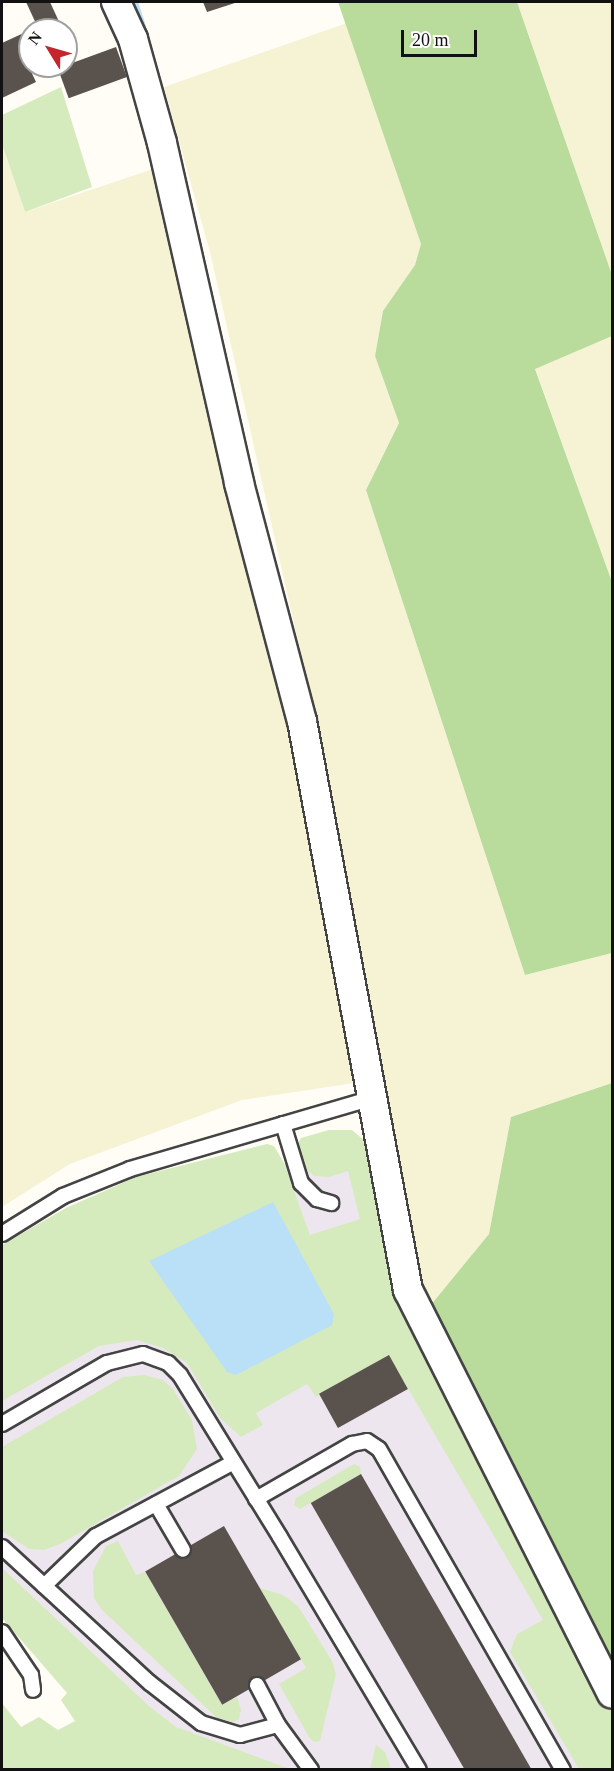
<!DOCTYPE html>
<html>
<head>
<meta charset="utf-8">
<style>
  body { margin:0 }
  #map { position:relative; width:614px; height:1771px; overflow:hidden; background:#fffdf5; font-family:Georgia,serif }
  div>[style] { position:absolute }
  .industrial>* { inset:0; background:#eee6ef }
  .farmland>* { inset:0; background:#f6f3d4 }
  .green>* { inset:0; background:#d5ebbd }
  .forest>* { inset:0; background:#b9dc9c }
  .water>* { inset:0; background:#b9e0f7 }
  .stream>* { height:8px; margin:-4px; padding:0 4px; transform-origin:4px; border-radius:4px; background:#b9e0f7 }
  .building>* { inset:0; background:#5a524d; transform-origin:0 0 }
  .roads { filter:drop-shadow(2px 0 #444) drop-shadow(-2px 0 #444) drop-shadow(0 2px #444) drop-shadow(0 -2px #444) }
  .service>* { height:14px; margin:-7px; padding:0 7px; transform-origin:7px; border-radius:7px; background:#fff }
  .minor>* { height:28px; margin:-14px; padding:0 14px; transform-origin:14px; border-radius:14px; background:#fff }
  span { translate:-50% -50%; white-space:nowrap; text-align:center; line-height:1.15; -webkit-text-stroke:6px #fff; paint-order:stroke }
  .frame { position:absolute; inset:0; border:3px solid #111; pointer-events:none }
  .north { position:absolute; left:18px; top:18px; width:60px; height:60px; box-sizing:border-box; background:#fff; border:2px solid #a0a0a0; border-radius:50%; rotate:307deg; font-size:16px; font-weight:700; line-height:24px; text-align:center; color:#111 }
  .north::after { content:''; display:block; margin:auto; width:21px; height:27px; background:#c4262e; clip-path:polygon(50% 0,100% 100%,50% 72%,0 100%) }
  .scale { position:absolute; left:401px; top:30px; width:76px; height:27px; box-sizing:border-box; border:3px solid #111; border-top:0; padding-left:8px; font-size:18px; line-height:21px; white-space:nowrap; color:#111; -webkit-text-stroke:4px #fff; paint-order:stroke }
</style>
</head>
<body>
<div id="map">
  <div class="industrial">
    <i style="clip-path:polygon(302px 1157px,351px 1158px,612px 1769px,175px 1769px,2px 1604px,2px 1279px)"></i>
  </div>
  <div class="farmland">
    <i style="clip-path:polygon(517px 2px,612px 2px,612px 275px)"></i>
    <i style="clip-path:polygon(347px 23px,421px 244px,415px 265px,383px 312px,375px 356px,399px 423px,366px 490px,525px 975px,612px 953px,612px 1083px,511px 1117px,489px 1234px,430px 1306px,417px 1285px,326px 765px,210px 252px,164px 87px)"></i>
    <i style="clip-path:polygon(2px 144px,25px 212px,162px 166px,292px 724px,340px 984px,354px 1083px,242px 1100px,70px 1164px,2px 1207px)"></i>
    <i style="clip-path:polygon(612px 336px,612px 582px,535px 368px)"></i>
  </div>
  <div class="green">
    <i style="clip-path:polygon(61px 87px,92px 187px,25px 212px,2px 144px,2px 115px)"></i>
    <i style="clip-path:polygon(329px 1130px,352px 1130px,366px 1142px,389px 1250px,612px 1709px,612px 1769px,579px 1769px,510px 1652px,517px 1634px,543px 1620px,389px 1356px,316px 1397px,307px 1384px,256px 1413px,263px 1425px,241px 1437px,221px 1419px,187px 1363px,163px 1348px,137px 1340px,99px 1346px,2px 1401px,2px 1245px,66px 1208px,136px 1177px,267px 1144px,274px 1146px,284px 1163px,310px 1235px,360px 1219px,348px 1171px,329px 1177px,314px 1176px,307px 1170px,297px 1145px,301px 1138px)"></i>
    <i style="clip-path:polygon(144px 1375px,163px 1380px,173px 1389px,192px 1420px,197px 1449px,179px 1476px,62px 1543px,44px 1550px,29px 1549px,2px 1531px,2px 1447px,123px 1377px)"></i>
    <i style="clip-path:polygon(354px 1464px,360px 1467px,361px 1474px,300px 1509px,294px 1505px,296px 1498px)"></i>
    <i style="clip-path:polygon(118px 1541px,136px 1575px,145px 1572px,222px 1705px,237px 1697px,241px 1710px,239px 1719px,233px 1722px,218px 1719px,102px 1610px,94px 1598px,93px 1571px,106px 1546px)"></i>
    <i style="clip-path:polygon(2px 1568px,150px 1707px,176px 1727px,290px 1769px,2px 1769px,2px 1703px,21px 1727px,39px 1717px,58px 1730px,75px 1721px,61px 1700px,67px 1693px,2px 1618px)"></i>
    <i style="clip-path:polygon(260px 1588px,283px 1595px,298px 1606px,332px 1661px,336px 1674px,320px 1741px,314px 1742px,309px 1737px,279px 1684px,306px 1668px)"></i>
    <i style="clip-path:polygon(376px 1745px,385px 1752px,391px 1769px,370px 1769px)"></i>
  </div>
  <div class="forest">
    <i style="clip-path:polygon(338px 2px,517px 2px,612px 275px,612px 336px,535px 369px,612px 582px,612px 953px,525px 975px,366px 490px,399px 423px,375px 356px,383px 311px,415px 265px,421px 244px)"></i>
    <i style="clip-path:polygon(612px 1083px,612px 1660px,430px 1306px,489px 1234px,511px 1117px)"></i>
  </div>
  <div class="water">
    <i style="clip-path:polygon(273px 1202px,334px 1314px,332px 1325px,236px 1375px,227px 1372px,149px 1261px)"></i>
  </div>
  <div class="stream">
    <i style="left:134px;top:2px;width:26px;rotate:72deg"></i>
  </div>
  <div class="building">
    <i style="clip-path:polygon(26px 2px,50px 2px,61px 26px,39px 30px)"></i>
    <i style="clip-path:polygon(203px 2px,238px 2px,207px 12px)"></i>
    <i style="clip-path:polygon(28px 31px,28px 65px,36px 82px,2px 98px,2px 43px)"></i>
    <i style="left:116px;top:47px;width:32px;height:62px;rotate:70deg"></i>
    <i style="left:389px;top:1355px;width:39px;height:80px;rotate:61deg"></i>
    <i style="left:361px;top:1474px;width:342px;height:58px;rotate:60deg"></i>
    <i style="left:224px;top:1526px;width:154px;height:91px;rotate:60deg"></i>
  </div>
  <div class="roads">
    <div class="service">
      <i style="left:283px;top:1124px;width:62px;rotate:73deg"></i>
      <i style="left:301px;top:1183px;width:23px;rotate:45deg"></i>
      <i style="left:317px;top:1199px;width:15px;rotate:16deg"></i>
      <i style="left:2px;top:1234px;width:72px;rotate:-31.9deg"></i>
      <i style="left:63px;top:1196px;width:72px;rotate:-21.9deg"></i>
      <i style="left:130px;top:1169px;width:253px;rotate:-16.3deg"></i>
      <i style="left:2px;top:1424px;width:121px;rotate:-30.2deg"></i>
      <i style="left:107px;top:1363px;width:37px;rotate:-14deg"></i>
      <i style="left:143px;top:1354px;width:27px;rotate:20deg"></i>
      <i style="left:168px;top:1363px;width:17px;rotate:45deg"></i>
      <i style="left:180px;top:1375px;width:190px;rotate:58.3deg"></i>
      <i style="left:280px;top:1537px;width:271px;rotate:59.2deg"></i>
      <i style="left:256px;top:1499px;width:111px;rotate:-29.8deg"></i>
      <i style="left:352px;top:1444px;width:15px;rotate:-11deg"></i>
      <i style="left:367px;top:1441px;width:14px;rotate:34deg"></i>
      <i style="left:379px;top:1449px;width:370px;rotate:60.2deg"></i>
      <i style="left:156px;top:1504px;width:53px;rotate:59.6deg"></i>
      <i style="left:2px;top:1547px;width:201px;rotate:42.6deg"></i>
      <i style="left:150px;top:1683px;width:65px;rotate:38.1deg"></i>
      <i style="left:201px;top:1723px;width:41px;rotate:17.1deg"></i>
      <i style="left:240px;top:1735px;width:39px;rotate:-15deg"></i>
      <i style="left:44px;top:1586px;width:72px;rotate:-43.9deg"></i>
      <i style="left:96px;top:1536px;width:154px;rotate:-28.2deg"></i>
      <i style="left:2px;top:1632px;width:52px;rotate:56deg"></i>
      <i style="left:31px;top:1675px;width:15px;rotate:82deg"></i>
      <i style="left:257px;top:1685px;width:45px;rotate:62.3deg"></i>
      <i style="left:278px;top:1725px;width:56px;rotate:53.7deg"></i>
    </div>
    <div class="minor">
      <i style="left:116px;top:2px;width:41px;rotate:65.3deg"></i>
      <i style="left:133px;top:39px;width:108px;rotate:74.4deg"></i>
      <i style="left:162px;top:143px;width:349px;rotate:77.2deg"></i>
      <i style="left:239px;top:483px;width:246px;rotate:75.2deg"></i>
      <i style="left:302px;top:721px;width:579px;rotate:79.45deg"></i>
      <i style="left:408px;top:1290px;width:452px;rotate:63.2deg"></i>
    </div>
  </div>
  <div class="frame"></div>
  <div class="north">N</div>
  <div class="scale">20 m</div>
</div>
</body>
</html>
